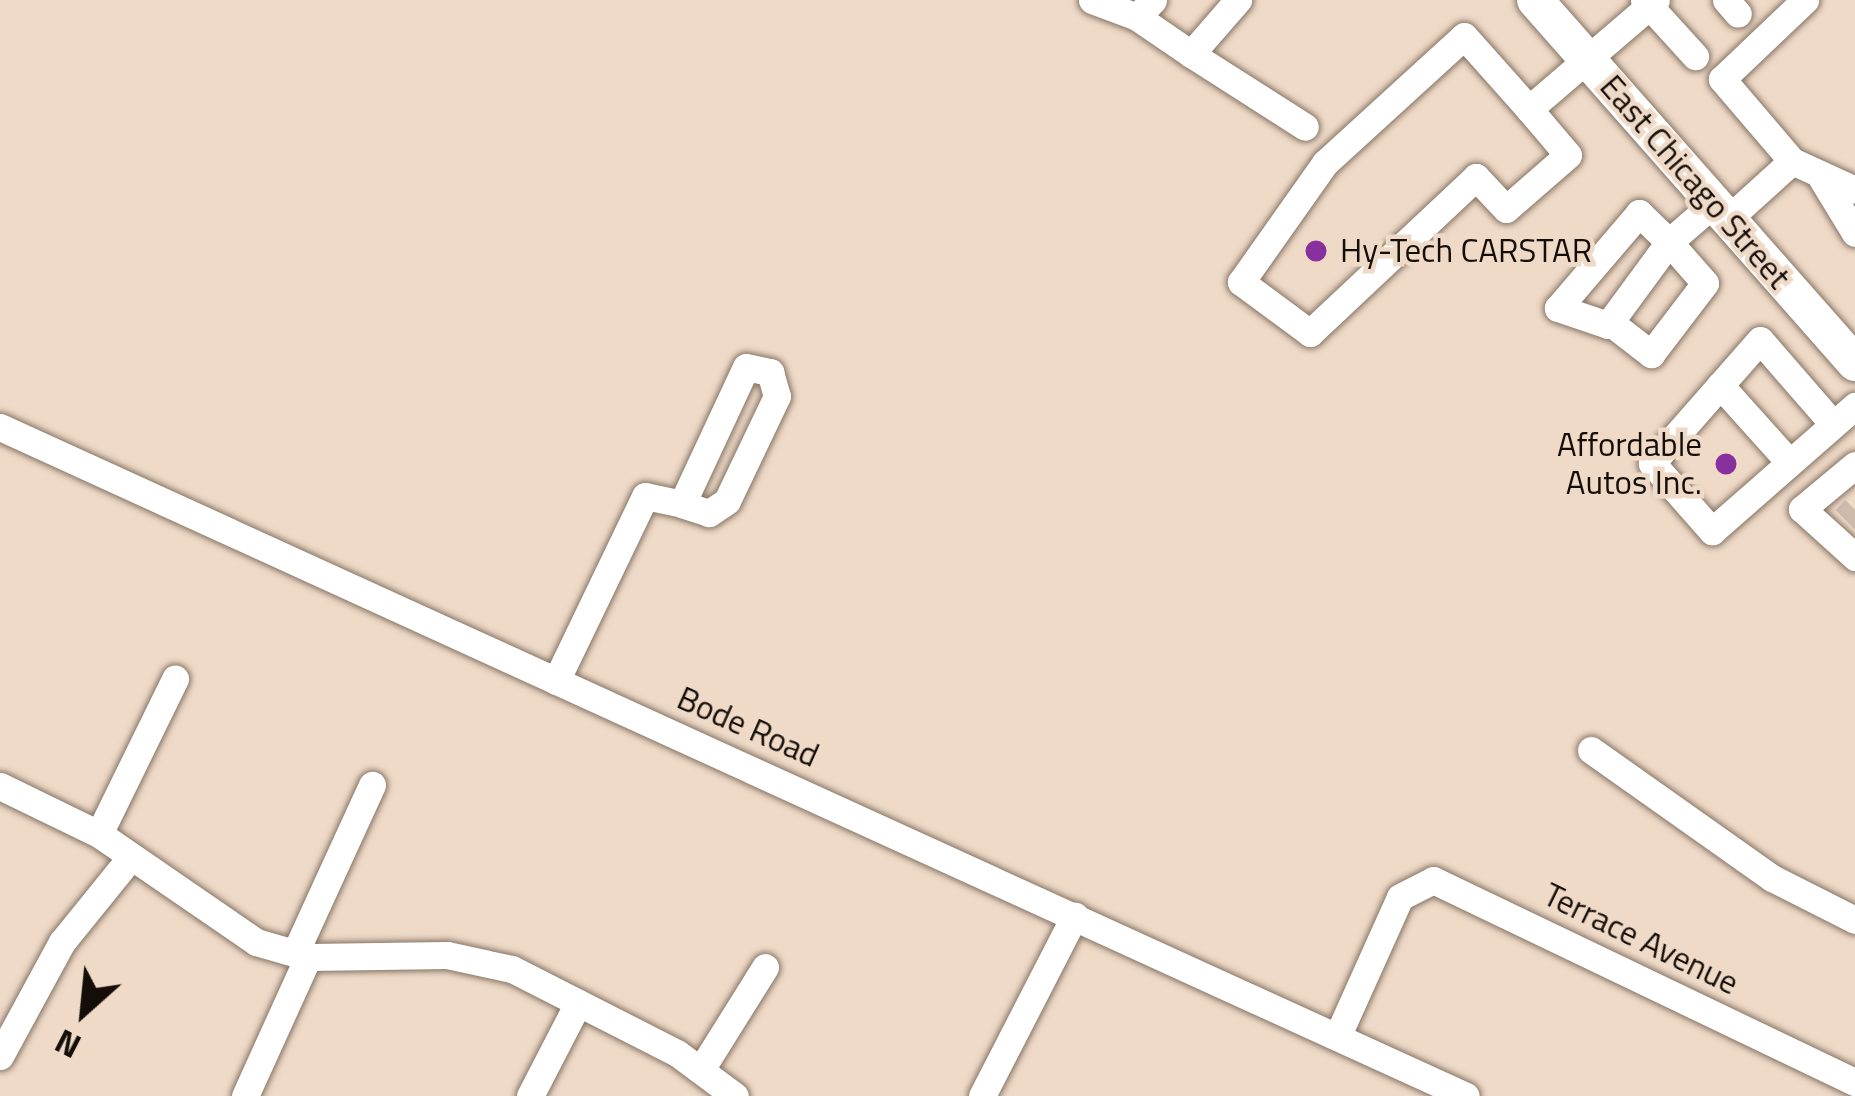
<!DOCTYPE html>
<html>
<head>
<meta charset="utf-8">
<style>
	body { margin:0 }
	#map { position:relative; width:1855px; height:1096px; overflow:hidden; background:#efdac8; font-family:"Titillium Web",sans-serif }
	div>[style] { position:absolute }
	.minor-tunnel>* { height:27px; margin-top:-13.5px; transform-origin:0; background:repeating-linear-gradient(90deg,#cebbab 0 27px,transparent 0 41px) }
	.roads { filter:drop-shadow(0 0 3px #877564) drop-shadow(0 0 3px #877564) }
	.minor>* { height:27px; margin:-13.5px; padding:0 13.5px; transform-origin:13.5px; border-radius:13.5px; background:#fff }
	.major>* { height:36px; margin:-18px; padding:0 18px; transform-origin:18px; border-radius:18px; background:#fff }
	.dots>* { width:33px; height:33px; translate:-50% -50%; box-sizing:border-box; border:6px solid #efdac8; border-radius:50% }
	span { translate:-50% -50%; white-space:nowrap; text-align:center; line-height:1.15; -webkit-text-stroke:9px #efdac8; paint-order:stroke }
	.street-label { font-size:33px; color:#150e08 }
	.poi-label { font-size:33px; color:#150e08 }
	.left { translate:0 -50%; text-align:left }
	.right { translate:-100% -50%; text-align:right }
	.north { position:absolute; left:24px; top:952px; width:120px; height:120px; -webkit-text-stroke:9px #efdac8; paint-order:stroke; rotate:207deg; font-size:33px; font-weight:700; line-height:48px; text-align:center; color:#150e08 }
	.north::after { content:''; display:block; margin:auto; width:42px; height:54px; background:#150e08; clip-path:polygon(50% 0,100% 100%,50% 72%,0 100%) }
</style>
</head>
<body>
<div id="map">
	<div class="minor-tunnel">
		<div style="left:1845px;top:519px;width:14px;rotate:-45deg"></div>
	</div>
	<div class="roads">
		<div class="minor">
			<div style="left:1092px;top:0;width:48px;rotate:20.7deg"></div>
			<div style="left:1153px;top:0;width:23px;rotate:133deg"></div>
			<div style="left:1137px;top:17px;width:65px;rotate:34.4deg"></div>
			<div style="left:1191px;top:54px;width:72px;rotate:-49deg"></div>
			<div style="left:1644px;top:0;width:76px;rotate:47.7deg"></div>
			<div style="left:1726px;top:0;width:18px;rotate:49deg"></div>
			<div style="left:1191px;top:54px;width:135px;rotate:32.6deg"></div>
			<div style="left:1529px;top:109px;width:60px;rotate:49.7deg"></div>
			<div style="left:1568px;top:155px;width:82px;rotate:138.9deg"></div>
			<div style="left:1506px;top:209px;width:44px;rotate:-133.2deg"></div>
			<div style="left:1476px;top:177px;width:228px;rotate:136.8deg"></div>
			<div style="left:1310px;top:333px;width:86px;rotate:-143.5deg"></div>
			<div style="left:1241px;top:282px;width:146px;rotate:-54.8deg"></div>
			<div style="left:1325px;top:163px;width:188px;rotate:-42.4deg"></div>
			<div style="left:1464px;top:36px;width:98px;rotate:48.3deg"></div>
			<div style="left:1529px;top:109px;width:167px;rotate:-40.6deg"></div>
			<div style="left:1792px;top:161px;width:108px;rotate:-130.5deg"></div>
			<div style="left:1722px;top:79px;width:115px;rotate:-43.6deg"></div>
			<div style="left:1822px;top:179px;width:63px;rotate:58.6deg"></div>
			<div style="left:1728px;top:219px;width:86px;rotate:-42.2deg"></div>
			<div style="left:1792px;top:161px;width:69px;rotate:24.7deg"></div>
			<div style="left:1611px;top:323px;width:51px;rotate:37.8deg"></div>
			<div style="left:1651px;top:354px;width:89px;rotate:-52.7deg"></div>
			<div style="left:1705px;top:283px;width:55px;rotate:-131.3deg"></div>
			<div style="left:1669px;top:242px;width:103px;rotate:126.3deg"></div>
			<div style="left:1608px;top:325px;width:53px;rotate:-161.2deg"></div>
			<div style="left:1558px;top:308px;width:125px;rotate:-49.5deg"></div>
			<div style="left:1639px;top:213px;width:42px;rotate:44deg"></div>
			<div style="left:1669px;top:242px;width:60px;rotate:-40.9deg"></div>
			<div style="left:1720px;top:385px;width:103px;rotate:48.1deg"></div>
			<div style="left:1833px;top:424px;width:111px;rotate:-131deg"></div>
			<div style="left:1760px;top:340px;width:164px;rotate:131.3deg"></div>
			<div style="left:1652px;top:463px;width:91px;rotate:48.6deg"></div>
			<div style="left:1712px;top:531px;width:190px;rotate:-41.2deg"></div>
			<div style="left:0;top:427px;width:1611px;rotate:24.53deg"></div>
			<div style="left:1855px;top:465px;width:69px;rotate:140.3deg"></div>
			<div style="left:1802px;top:509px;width:72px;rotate:42.2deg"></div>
			<div style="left:556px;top:681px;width:205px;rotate:-64.3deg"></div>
			<div style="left:645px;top:496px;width:38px;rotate:12deg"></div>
			<div style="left:682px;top:504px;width:151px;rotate:-65deg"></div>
			<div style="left:746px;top:367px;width:25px;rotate:12deg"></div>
			<div style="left:770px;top:372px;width:25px;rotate:74deg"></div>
			<div style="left:777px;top:396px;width:116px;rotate:115.5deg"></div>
			<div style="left:727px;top:501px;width:22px;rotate:146deg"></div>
			<div style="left:709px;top:513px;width:28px;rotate:-162deg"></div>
			<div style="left:1591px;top:750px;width:222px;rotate:35.3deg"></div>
			<div style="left:1772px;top:878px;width:93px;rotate:26.8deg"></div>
			<div style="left:0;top:786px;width:110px;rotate:25.9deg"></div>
			<div style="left:99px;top:834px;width:191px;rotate:34.5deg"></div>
			<div style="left:256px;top:942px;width:54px;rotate:16.1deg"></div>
			<div style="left:308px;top:957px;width:139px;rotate:-0.8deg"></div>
			<div style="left:447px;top:955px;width:66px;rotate:12.2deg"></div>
			<div style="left:512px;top:969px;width:185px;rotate:27deg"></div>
			<div style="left:677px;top:1053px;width:72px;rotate:36.6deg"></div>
			<div style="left:99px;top:834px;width:173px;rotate:-63.9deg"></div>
			<div style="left:295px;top:953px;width:185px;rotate:-65.4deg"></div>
			<div style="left:1338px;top:1035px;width:151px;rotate:-65.8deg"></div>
			<div style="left:1400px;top:897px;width:37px;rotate:-27deg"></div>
			<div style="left:1433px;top:880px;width:468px;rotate:25.6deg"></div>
			<div style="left:0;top:1056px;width:130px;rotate:-61.5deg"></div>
			<div style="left:62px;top:942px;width:108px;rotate:-51deg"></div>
			<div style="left:702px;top:1068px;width:119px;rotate:-58deg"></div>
			<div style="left:245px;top:1096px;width:153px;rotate:-65.6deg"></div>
			<div style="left:530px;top:1096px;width:105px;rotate:-62.7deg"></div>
			<div style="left:982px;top:1096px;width:203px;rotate:-62.8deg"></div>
		</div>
		<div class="major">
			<div style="left:1535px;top:0;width:484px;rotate:48.6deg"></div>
		</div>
	</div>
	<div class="dots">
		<div style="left:1316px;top:251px;background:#88309d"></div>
		<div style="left:1726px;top:464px;background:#88309d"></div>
	</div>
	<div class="street-label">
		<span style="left:1695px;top:182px;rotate:49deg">East Chicago Street</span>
		<span style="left:748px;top:727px;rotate:24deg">Bode Road</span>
		<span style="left:1641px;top:939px;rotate:26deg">Terrace Avenue</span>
	</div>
	<div class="poi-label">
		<span class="left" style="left:1340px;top:251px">Hy-Tech CARSTAR</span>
		<span class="right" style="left:1702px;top:464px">Affordable<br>Autos Inc.</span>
	</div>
	<div class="north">N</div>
</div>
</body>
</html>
